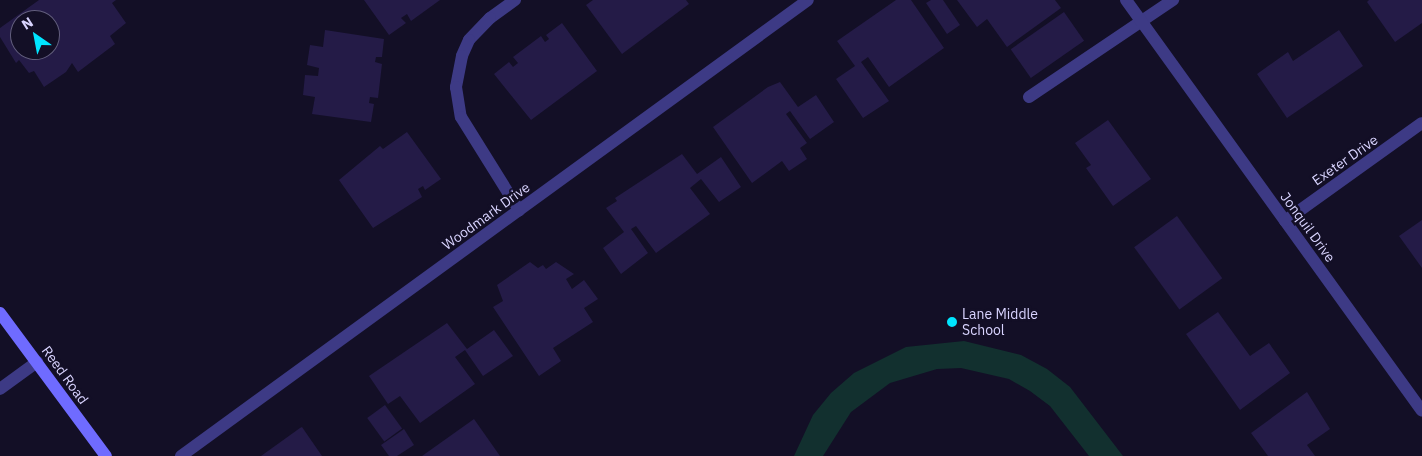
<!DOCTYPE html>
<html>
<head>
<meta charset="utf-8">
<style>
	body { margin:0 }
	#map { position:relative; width:1422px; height:456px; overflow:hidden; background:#130f26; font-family:"IBM Plex Sans",sans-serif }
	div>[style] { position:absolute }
	.green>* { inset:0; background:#12302f }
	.building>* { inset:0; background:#241b47; transform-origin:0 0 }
	.service>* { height:12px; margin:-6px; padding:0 6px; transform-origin:6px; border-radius:6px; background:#3d3a85 }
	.minor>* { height:12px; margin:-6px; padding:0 6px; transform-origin:6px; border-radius:6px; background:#3d3a85 }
	.secondary>* { height:12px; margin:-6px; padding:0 6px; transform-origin:6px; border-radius:6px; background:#6f6bff }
	.dots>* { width:14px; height:14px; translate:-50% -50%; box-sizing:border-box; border:2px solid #130f26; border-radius:50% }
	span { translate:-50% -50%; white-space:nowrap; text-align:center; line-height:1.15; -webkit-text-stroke:5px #130f26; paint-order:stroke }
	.street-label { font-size:14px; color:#d9d4ff }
	.poi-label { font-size:14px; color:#d9d4ff }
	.left { translate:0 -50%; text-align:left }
	.north { position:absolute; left:10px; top:10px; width:50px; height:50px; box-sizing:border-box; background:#130f26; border:1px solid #625e7d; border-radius:50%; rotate:327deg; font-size:14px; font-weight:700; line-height:20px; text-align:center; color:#d9d4ff }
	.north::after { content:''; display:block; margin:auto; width:18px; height:22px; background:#00e5ff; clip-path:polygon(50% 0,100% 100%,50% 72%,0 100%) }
</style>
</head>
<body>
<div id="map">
	<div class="green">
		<div style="clip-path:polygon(964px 341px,1021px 355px,1047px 369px,1070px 387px,1123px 456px,1089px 456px,1050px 406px,1030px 391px,1009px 379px,961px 368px,937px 369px,890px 383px,851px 412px,823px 456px,794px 456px,813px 415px,831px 393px,854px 373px,906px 347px)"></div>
	</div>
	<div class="building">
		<div style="clip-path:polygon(evenodd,39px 0,116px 0,112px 3px,126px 23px,110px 36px,115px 44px,78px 72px,72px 63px,66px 72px,44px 87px,34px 71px,29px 73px,19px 60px,16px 63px,0 37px,0 28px,39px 0,20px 20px,50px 20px,50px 50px,20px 50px,20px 20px)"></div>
		<div style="clip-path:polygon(364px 0,440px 0,411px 21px,407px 14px,401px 18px,406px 23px,389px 35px)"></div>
		<div style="clip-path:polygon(593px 0,686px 0,689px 4px,622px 54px,586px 5px)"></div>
		<div style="clip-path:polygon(896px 0,911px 0,944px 48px,889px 87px,868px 57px,861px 62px,889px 101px,863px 118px,836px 79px,855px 66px,837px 41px)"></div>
		<div style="clip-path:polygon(931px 0,943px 0,960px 25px,947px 34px,926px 3px)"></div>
		<div style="clip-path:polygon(957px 0,1055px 0,1061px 8px,1007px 47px,987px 19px,977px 27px)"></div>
		<div style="clip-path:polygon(1369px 0,1422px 0,1422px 23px,1395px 42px,1367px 2px)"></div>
		<div style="left:1064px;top:12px;width:35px;height:65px;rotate:55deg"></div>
		<div style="clip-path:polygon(562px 23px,597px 71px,531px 120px,494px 74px,509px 62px,513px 67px,518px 63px,513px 57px,541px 36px,545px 42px,549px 39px,546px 35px)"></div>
		<div style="clip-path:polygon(325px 30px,384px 39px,382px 57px,376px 57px,375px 62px,382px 64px,378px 98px,370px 97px,369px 103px,374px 104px,371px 122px,312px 114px,315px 97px,303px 95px,305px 75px,318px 76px,319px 68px,307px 65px,310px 45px,323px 47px)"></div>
		<div style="clip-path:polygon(1339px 30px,1363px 66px,1287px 118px,1257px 74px,1288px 52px,1293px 61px)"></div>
		<div style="clip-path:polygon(780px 82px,798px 107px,816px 95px,834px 122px,810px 139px,790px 111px,786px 114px,807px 143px,800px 148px,807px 159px,789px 171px,782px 161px,752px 183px,713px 127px,768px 87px)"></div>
		<div style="clip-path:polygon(1108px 120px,1151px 179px,1113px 206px,1086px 168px,1091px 165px,1075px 143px)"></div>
		<div style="clip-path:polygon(407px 132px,441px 179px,425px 190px,423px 186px,418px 189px,422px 197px,373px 228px,339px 180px,380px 146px,383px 149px)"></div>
		<div style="clip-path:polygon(682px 154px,697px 174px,721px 157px,741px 187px,719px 202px,701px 179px,690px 188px,710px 214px,656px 253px,636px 226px,631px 229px,648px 253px,621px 274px,603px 248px,624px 232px,606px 208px,617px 201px,615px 198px)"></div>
		<div style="left:1177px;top:216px;width:77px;height:53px;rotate:54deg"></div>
		<div style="clip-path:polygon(1422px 220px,1422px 268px,1399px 236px)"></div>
		<div style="clip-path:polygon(530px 262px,538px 268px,543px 265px,546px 269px,556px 262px,574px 274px,566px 279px,572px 289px,584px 280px,598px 299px,584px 308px,593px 322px,553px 348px,561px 361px,539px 376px,493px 307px,503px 301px,497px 285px)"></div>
		<div style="clip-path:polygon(1218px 312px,1250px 356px,1269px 343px,1290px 373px,1240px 410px,1186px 334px)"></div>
		<div style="clip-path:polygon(447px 323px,467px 349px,494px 330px,513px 356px,483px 376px,465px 350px,455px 357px,475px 384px,420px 423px,400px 396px,388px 404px,369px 376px)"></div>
		<div style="clip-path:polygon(1307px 392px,1330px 429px,1307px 445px,1315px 456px,1268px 456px,1251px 433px)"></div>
		<div style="left:385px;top:405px;width:29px;height:22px;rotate:54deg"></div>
		<div style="clip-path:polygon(474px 419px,500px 456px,422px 456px)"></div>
		<div style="clip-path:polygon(302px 427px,322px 456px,261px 456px,300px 428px)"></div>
		<div style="clip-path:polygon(404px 429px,414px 445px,397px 456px,389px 456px,381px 445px)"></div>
	</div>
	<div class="service">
		<div style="left:1029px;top:97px;width:174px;rotate:-34deg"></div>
	</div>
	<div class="minor">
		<div style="left:515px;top:0;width:31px;rotate:144deg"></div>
		<div style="left:490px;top:18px;width:30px;rotate:134deg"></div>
		<div style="left:469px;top:40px;width:17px;rotate:114deg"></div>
		<div style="left:462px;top:56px;width:32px;rotate:101deg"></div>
		<div style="left:456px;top:87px;width:30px;rotate:81deg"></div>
		<div style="left:461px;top:117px;width:110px;rotate:58.1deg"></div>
		<div style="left:1126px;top:0;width:506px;rotate:54.24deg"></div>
		<div style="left:1285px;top:221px;width:168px;rotate:-35.6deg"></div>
		<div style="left:0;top:389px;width:46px;rotate:-36.1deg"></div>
		<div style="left:181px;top:456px;width:775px;rotate:-36.03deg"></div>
	</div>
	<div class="secondary">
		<div style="left:0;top:313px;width:178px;rotate:53.5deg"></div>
	</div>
	<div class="dots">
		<div style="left:952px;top:322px;background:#00e5ff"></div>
	</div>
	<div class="street-label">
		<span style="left:1345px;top:160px;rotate:-35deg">Exeter Drive</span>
		<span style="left:486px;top:216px;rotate:-36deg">Woodmark Drive</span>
		<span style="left:1308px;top:227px;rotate:54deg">Jonquil Drive</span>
		<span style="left:65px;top:375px;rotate:54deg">Reed Road</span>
	</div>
	<div class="poi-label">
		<span class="left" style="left:962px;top:322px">Lane Middle<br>School</span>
	</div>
	<div class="north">N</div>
</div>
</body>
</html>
